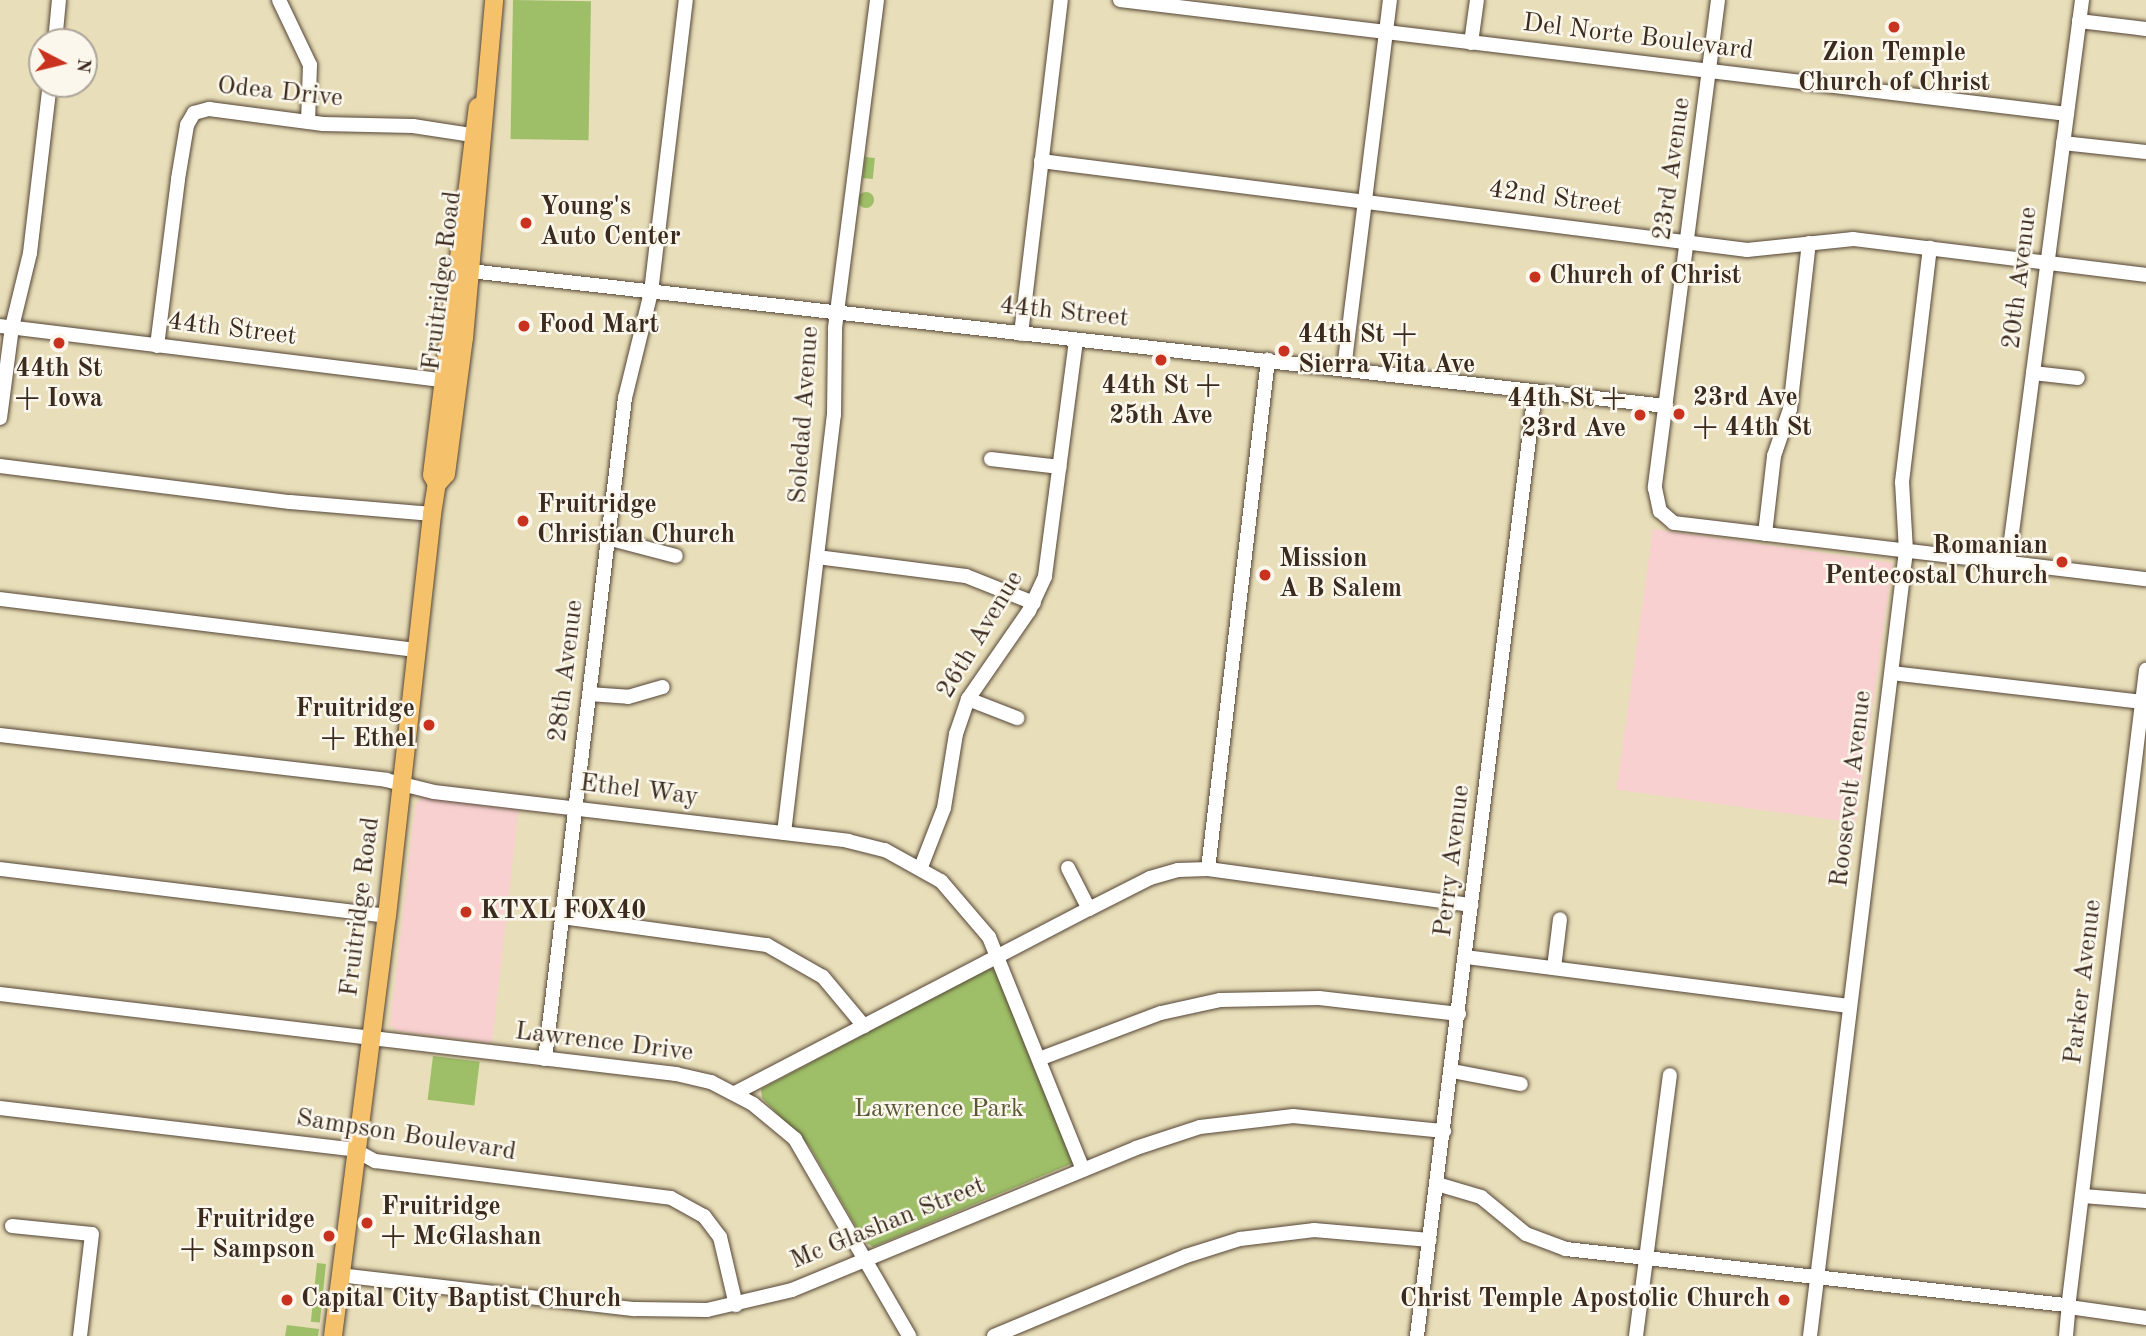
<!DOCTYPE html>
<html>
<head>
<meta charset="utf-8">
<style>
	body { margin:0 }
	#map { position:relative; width:2146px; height:1336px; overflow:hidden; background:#e8deb9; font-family:"Old Standard TT",serif }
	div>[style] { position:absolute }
	.built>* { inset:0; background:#f7d0cf; transform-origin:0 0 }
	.green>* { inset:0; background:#9ebf68; transform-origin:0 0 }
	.round { border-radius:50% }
	.roads { filter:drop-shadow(0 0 2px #554535) drop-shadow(0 0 2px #554535) }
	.minor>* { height:14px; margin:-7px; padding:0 7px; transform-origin:7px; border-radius:7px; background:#fff }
	.major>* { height:18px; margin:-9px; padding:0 9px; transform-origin:9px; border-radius:9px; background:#f5c16b }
	.dots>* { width:19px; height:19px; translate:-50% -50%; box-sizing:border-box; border:4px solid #fbf7ec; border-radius:50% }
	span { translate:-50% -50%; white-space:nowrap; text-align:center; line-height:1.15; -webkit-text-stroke:5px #fbf7ec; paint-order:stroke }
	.street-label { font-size:26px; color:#3b2a1e }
	.poi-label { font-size:26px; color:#3b2a1e; font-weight:700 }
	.left { translate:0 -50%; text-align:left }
	.right { translate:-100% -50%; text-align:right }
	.park-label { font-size:26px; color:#595734 }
	.north { position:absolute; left:28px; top:28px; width:70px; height:70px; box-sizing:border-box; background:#fbf7ec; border:2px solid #aea59a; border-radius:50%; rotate:97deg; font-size:19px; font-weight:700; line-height:28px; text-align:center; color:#3b2a1e }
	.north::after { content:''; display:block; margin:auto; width:24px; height:32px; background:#c8321e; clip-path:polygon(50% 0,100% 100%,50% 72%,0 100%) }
</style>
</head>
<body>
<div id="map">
	<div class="built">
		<div style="left:1653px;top:529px;width:242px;height:263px;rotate:8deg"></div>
		<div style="clip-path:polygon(422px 796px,519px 806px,492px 1043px,397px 1031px,390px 1025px,415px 807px)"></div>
	</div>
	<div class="green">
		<div style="left:513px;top:0;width:78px;height:139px;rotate:1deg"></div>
		<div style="left:865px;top:157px;width:10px;height:21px;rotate:6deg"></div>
		<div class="round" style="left:858px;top:192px;width:16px;height:16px"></div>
		<div style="clip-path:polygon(989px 968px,996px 971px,1073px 1163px,873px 1247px,865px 1242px,810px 1147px,762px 1098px,761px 1089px)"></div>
		<div style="left:433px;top:1056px;width:47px;height:44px;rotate:7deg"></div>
		<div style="left:317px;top:1263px;width:9px;height:59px;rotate:6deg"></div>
		<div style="clip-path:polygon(287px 1325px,319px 1329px,318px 1336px,285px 1336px)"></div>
	</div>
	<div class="roads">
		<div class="minor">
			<div style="left:279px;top:0;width:72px;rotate:64.5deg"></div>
			<div style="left:310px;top:65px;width:57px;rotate:92deg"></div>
			<div style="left:1120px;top:0;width:954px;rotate:6.86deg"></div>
			<div style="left:1718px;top:0;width:492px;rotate:97.4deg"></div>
			<div style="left:1655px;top:488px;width:24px;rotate:78deg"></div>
			<div style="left:1660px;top:511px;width:18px;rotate:41deg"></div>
			<div style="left:1674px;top:523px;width:475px;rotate:6.8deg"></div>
			<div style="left:2079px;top:21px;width:67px;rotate:6.8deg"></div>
			<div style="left:55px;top:42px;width:42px;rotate:-84.6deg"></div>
			<div style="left:1471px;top:43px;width:43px;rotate:-82.1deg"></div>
			<div style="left:2063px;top:143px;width:83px;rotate:6.2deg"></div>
			<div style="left:1041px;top:161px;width:712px;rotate:7.18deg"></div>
			<div style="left:1747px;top:250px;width:107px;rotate:-5.9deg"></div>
			<div style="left:1853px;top:239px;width:295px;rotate:7deg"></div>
			<div style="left:461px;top:270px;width:1213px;rotate:6.44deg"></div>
			<div style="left:0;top:326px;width:456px;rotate:7deg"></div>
			<div style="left:1021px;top:334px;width:336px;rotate:-83.2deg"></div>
			<div style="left:157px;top:346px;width:168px;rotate:-82.8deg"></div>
			<div style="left:178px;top:179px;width:55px;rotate:-80.5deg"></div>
			<div style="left:187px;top:125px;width:14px;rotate:-60deg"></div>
			<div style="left:194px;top:113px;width:16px;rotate:-15deg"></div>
			<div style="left:209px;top:109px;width:115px;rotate:7.5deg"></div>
			<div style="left:323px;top:124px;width:90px;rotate:1.3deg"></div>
			<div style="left:413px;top:126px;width:60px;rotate:8.7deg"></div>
			<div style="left:1344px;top:369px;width:372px;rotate:-82.9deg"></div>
			<div style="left:2033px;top:373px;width:45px;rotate:6.3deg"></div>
			<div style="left:0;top:418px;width:92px;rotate:-82.5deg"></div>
			<div style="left:12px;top:327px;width:76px;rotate:-76.3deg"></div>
			<div style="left:30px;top:253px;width:170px;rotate:-83.3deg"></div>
			<div style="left:991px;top:459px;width:69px;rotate:6.6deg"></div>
			<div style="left:0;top:466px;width:292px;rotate:7.1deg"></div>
			<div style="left:290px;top:502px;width:143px;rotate:4.8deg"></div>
			<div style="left:1765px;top:534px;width:79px;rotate:-83.4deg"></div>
			<div style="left:1774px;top:456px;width:50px;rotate:-71.2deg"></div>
			<div style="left:1790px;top:409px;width:167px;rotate:-83.5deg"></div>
			<div style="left:607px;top:538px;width:71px;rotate:14.6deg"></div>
			<div style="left:817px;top:557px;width:150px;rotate:7.3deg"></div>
			<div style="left:966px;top:576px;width:73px;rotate:21.7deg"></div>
			<div style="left:2008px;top:563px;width:568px;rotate:-82.51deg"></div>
			<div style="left:0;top:599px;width:418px;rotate:7deg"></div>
			<div style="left:1892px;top:673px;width:252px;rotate:6.6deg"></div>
			<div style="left:589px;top:694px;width:39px;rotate:4deg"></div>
			<div style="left:628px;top:697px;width:36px;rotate:-16deg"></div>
			<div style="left:968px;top:699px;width:53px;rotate:21.2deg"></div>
			<div style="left:0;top:735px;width:389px;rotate:6.6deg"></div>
			<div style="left:386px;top:780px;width:49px;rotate:14deg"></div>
			<div style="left:434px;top:792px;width:417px;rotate:6.7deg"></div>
			<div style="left:848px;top:841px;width:38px;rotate:14deg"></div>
			<div style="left:885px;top:850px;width:64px;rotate:29deg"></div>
			<div style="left:941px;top:881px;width:74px;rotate:49.4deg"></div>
			<div style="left:989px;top:937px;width:251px;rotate:68deg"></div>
			<div style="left:784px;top:833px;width:421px;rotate:-83.2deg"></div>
			<div style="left:834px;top:415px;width:87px;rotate:-89.3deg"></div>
			<div style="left:835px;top:328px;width:331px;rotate:-82.7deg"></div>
			<div style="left:921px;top:867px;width:63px;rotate:-68.7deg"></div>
			<div style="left:944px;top:808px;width:75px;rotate:-80.8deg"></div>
			<div style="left:956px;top:734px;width:37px;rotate:-71deg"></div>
			<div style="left:968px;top:699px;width:107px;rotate:-55.3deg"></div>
			<div style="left:1029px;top:611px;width:38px;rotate:-65deg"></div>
			<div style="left:1045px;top:576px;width:238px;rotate:-82.5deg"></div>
			<div style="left:1068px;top:868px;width:46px;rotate:62.9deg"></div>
			<div style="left:0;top:869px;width:390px;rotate:6.9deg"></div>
			<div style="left:1208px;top:869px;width:513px;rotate:-83.28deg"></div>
			<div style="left:562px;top:917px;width:207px;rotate:7.8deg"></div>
			<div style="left:767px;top:945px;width:64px;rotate:29.7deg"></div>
			<div style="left:823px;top:977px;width:64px;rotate:50.1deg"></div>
			<div style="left:1466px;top:957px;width:387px;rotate:7.3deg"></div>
			<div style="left:1554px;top:968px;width:49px;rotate:-83deg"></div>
			<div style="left:0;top:994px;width:681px;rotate:6.75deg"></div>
			<div style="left:676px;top:1074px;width:36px;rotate:13deg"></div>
			<div style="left:711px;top:1082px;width:47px;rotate:27.6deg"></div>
			<div style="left:753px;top:1104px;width:55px;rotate:39.8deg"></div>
			<div style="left:795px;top:1139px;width:228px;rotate:59.9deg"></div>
			<div style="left:545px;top:1059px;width:666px;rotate:-83.1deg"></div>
			<div style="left:625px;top:398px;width:109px;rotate:-76.2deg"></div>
			<div style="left:651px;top:292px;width:294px;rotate:-83.2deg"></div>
			<div style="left:1039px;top:1059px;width:130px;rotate:-20.7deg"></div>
			<div style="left:1161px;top:1013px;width:60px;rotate:-12.4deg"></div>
			<div style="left:1220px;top:1000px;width:99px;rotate:-1.2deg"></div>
			<div style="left:1319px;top:998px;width:141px;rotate:6.5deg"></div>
			<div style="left:1452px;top:1071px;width:70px;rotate:10.7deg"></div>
			<div style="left:735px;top:1093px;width:399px;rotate:-27.5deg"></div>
			<div style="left:1089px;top:909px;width:68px;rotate:-26.9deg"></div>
			<div style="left:1150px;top:878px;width:29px;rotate:-16deg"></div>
			<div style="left:1178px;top:870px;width:30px;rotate:-2deg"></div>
			<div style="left:1208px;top:869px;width:266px;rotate:7.8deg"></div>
			<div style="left:0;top:1108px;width:357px;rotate:6.7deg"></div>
			<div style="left:355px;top:1150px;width:23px;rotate:29deg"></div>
			<div style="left:375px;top:1161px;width:298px;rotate:7.1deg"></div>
			<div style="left:671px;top:1198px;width:38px;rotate:29deg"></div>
			<div style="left:704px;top:1216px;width:26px;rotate:53deg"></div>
			<div style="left:720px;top:1237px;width:70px;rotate:76.8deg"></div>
			<div style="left:1437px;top:1184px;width:46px;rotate:16.5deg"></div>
			<div style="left:1481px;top:1197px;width:58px;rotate:39.4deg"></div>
			<div style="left:1526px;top:1234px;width:43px;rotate:20.6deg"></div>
			<div style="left:1566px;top:1249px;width:499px;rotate:6.4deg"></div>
			<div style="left:2083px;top:1196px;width:63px;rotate:4.5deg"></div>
			<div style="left:12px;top:1226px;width:80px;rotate:5.7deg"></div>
			<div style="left:92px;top:1234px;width:103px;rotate:96.7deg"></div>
			<div style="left:339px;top:1275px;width:298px;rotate:6.6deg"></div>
			<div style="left:635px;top:1309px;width:72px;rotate:0.8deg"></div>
			<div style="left:707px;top:1310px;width:87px;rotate:-13.2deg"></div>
			<div style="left:792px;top:1290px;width:372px;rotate:-22.4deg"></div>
			<div style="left:1136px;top:1148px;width:67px;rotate:-18.2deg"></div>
			<div style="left:1200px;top:1127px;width:94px;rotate:-6.7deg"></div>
			<div style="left:1293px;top:1116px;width:152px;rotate:5.7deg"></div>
			<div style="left:2069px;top:1300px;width:635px;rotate:-83.03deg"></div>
			<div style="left:2076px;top:1308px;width:71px;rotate:8.1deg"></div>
			<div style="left:994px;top:1336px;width:208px;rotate:-22.6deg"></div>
			<div style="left:1186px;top:1256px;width:57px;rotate:-17.5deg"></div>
			<div style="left:1240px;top:1239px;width:75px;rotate:-6.9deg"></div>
			<div style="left:1314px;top:1230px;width:116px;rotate:4.9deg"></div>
			<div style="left:1417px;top:1336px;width:952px;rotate:-82.88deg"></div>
			<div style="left:1636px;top:1336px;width:263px;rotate:-82.6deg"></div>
			<div style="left:1810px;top:1336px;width:791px;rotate:-83.03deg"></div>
			<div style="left:1906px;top:551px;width:69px;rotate:-93.3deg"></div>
			<div style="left:1902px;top:482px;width:236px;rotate:-83.2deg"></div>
			<div style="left:2066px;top:1336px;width:22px;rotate:-85deg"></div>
		</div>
		<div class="major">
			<div style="left:437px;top:484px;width:10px;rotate:-119deg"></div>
			<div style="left:432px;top:475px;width:371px;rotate:-82.9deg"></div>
			<div style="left:333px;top:1336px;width:423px;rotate:-82.7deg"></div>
			<div style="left:387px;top:916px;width:405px;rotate:-83.6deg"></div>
			<div style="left:432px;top:514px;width:30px;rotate:-81deg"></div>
			<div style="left:437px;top:484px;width:13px;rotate:-48deg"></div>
			<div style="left:446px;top:474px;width:137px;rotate:-82.5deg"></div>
			<div style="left:464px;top:338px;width:339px;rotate:-84.9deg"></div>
		</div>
	</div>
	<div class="dots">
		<div style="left:1894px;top:27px;background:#c8321e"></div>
		<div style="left:526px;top:223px;background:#c8321e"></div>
		<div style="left:1535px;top:277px;background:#c8321e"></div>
		<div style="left:524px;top:326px;background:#c8321e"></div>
		<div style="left:59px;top:343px;background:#c8321e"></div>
		<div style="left:1284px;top:351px;background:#c8321e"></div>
		<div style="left:1161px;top:360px;background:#c8321e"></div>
		<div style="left:1679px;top:414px;background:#c8321e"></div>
		<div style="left:1640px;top:415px;background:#c8321e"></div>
		<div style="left:523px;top:521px;background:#c8321e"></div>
		<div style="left:2062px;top:562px;background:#c8321e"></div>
		<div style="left:1265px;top:575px;background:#c8321e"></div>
		<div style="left:429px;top:725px;background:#c8321e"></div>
		<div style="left:466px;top:912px;background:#c8321e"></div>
		<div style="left:367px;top:1223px;background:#c8321e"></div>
		<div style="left:329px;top:1236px;background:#c8321e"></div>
		<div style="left:287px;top:1300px;background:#c8321e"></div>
		<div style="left:1784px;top:1300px;background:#c8321e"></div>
	</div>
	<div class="street-label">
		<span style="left:1638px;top:38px;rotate:7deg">Del Norte Boulevard</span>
		<span style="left:280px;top:93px;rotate:6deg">Odea Drive</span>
		<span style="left:1673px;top:169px;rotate:-82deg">23rd Avenue</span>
		<span style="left:1555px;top:199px;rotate:8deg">42nd Street</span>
		<span style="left:2021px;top:278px;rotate:-83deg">20th Avenue</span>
		<span style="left:443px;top:281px;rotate:-83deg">Fruitridge Road</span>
		<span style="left:1064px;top:313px;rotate:6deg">44th Street</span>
		<span style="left:232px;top:330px;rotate:7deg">44th Street</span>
		<span style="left:805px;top:415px;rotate:-86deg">Soledad Avenue</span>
		<span style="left:981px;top:635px;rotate:-59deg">26th Avenue</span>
		<span style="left:567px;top:671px;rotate:-83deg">28th Avenue</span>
		<span style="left:1852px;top:789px;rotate:-83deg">Roosevelt Avenue</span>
		<span style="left:639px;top:791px;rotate:7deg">Ethel Way</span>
		<span style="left:1453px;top:861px;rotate:-83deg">Perry Avenue</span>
		<span style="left:361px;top:907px;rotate:-83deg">Fruitridge Road</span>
		<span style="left:2084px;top:982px;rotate:-83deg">Parker Avenue</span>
		<span style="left:604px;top:1043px;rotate:7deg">Lawrence Drive</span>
		<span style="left:406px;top:1136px;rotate:9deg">Sampson Boulevard</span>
		<span style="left:888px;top:1224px;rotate:-22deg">Mc Glashan Street</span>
	</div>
	<div class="poi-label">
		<span style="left:1894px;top:69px">Zion Temple<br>Church of Christ</span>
		<span class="left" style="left:540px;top:223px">Young's<br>Auto Center</span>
		<span class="left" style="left:1549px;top:277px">Church of Christ</span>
		<span class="left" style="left:538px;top:326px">Food Mart</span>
		<span class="left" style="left:1298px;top:351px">44th St +<br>Sierra Vita Ave</span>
		<span style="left:59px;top:385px">44th St<br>+ Iowa</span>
		<span style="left:1161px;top:402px">44th St +<br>25th Ave</span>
		<span class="left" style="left:1693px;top:414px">23rd Ave<br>+ 44th St</span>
		<span class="right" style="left:1626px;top:415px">44th St +<br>23rd Ave</span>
		<span class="left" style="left:537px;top:521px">Fruitridge<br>Christian Church</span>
		<span class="right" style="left:2048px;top:562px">Romanian<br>Pentecostal Church</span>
		<span class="left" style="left:1279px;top:575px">Mission<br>A B Salem</span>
		<span class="right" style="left:415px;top:725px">Fruitridge<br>+ Ethel</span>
		<span class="left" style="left:480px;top:912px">KTXL FOX40</span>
		<span class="left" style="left:381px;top:1223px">Fruitridge<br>+ McGlashan</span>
		<span class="right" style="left:315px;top:1236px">Fruitridge<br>+ Sampson</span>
		<span class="left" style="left:301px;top:1300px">Capital City Baptist Church</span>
		<span class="right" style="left:1770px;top:1300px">Christ Temple Apostolic Church</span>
	</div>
	<div class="park-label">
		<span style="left:939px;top:1110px">Lawrence Park</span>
	</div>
	<div class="north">N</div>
</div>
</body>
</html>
